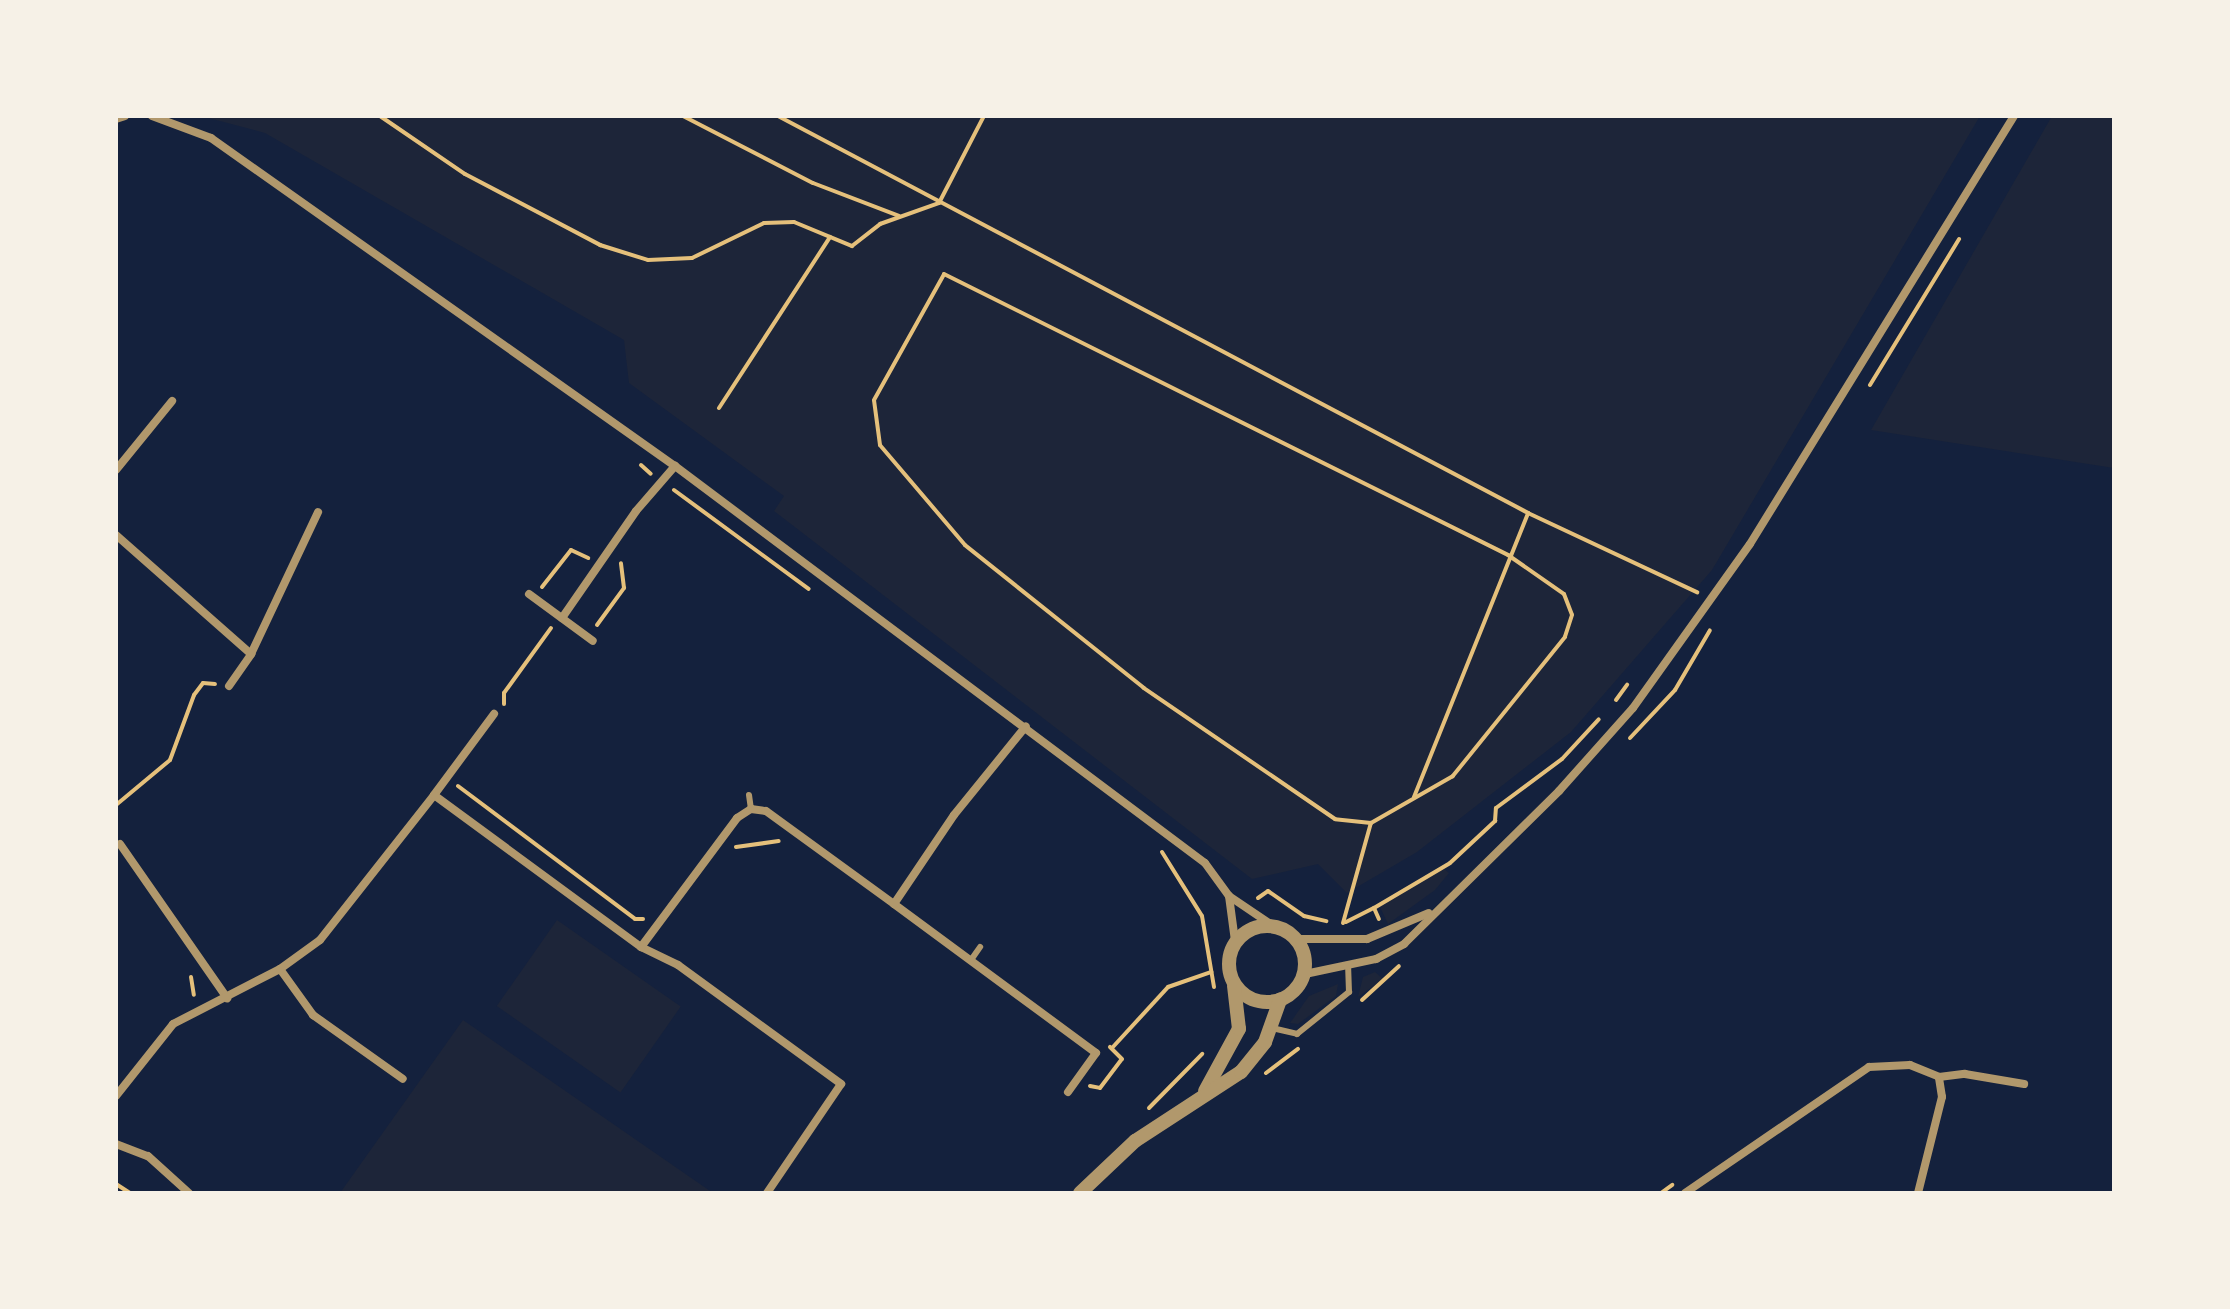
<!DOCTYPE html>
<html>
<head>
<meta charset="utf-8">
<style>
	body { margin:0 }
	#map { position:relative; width:2230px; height:1309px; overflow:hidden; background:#14213d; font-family:"Fira Sans Condensed",sans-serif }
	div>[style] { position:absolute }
	.green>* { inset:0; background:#1d2539; transform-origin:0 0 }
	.path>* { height:4px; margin:-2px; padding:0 2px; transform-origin:2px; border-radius:2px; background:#e5c07b }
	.service>* { height:6px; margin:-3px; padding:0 3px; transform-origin:3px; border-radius:3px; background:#b1986c }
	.minor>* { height:8px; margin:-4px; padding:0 4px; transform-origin:4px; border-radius:4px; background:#b1986c }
	.tertiary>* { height:14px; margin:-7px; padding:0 7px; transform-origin:7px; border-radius:7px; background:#b1986c }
	.tertiary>.ring { margin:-7px; padding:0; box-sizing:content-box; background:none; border:14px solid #b1986c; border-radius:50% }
	span { translate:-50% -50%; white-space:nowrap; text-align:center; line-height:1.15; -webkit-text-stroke:8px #f6f1e7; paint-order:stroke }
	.frame { position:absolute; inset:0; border:118px solid #f6f1e7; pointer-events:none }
</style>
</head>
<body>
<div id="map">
	<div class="green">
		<div style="clip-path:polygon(201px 116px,1980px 116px,1712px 570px,1571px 732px,1417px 852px,1347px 893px,1318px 864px,1252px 879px,774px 511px,784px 496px,629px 383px,624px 340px,265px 133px)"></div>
		<div style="clip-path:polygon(2052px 116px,2114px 116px,2114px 468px,1871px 430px)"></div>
		<div style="clip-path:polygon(1443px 868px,1449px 873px,1435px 890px,1388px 924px,1380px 907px)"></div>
		<div style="left:557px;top:920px;width:151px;height:105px;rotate:35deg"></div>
		<div style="clip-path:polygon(1375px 972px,1383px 979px,1358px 997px,1363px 977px)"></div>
		<div style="clip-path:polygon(1338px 984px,1336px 996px,1298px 1024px,1290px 1023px,1309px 996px)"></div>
		<div style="clip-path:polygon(463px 1020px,713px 1193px,340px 1193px)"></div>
	</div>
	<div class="path">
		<div style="left:380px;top:116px;width:103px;rotate:34.3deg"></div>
		<div style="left:465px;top:174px;width:153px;rotate:27.7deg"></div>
		<div style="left:600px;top:245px;width:50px;rotate:17.4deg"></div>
		<div style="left:648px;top:260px;width:44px;rotate:-2.6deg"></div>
		<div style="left:692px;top:258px;width:80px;rotate:-25.9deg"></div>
		<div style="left:764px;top:223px;width:30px;rotate:-2deg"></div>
		<div style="left:794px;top:222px;width:63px;rotate:22.5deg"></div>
		<div style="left:852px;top:246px;width:36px;rotate:-38deg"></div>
		<div style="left:880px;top:224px;width:63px;rotate:-19.6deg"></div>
		<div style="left:939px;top:203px;width:98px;rotate:-62.7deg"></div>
		<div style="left:683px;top:116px;width:146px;rotate:27.3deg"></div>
		<div style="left:813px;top:183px;width:92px;rotate:21deg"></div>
		<div style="left:778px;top:116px;width:849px;rotate:27.89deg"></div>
		<div style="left:1528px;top:513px;width:187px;rotate:25.1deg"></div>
		<div style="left:944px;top:274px;width:630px;rotate:26.48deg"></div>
		<div style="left:1508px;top:555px;width:68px;rotate:34.9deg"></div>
		<div style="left:1564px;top:594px;width:22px;rotate:69deg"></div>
		<div style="left:1572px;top:615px;width:23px;rotate:108deg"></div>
		<div style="left:1565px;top:637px;width:179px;rotate:128.9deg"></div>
		<div style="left:1453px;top:776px;width:95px;rotate:150.2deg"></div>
		<div style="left:1371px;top:823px;width:36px;rotate:-174deg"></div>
		<div style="left:1335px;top:819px;width:232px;rotate:-145.6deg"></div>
		<div style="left:1144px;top:688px;width:229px;rotate:-141.4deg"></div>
		<div style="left:965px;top:545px;width:131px;rotate:-130.4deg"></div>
		<div style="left:880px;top:445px;width:45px;rotate:-97.6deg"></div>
		<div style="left:874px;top:400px;width:144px;rotate:-60.9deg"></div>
		<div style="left:1870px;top:385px;width:171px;rotate:-58.6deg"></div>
		<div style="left:719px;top:408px;width:204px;rotate:-57deg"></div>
		<div style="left:641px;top:465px;width:13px;rotate:42deg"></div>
		<div style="left:674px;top:490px;width:167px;rotate:36.3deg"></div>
		<div style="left:542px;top:587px;width:47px;rotate:-51.9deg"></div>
		<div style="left:571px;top:550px;width:19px;rotate:25deg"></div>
		<div style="left:597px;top:625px;width:46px;rotate:-53.9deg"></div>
		<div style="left:624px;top:588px;width:25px;rotate:-97deg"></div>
		<div style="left:1616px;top:700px;width:19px;rotate:-54deg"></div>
		<div style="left:504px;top:704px;width:11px;rotate:-90deg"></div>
		<div style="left:504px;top:693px;width:80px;rotate:-54.1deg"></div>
		<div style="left:1630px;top:738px;width:66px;rotate:-46.8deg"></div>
		<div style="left:1675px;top:690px;width:69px;rotate:-59.7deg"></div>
		<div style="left:458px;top:786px;width:221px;rotate:36.9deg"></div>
		<div style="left:635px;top:919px;width:8px"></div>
		<div style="left:1414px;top:797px;width:306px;rotate:-68.1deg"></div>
		<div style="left:116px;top:805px;width:70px;rotate:-39.8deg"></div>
		<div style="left:170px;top:760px;width:69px;rotate:-69.7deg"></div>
		<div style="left:194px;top:695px;width:15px;rotate:-53deg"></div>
		<div style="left:203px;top:683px;width:12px;rotate:5deg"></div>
		<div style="left:736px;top:847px;width:43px;rotate:-7.9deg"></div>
		<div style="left:1162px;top:852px;width:75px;rotate:58deg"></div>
		<div style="left:1202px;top:916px;width:72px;rotate:80.4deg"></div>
		<div style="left:1258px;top:898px;width:12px;rotate:-35deg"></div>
		<div style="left:1268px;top:891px;width:44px;rotate:34.8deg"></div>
		<div style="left:1304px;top:916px;width:23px;rotate:13deg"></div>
		<div style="left:1374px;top:908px;width:88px;rotate:-30.6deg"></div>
		<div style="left:1450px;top:863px;width:62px;rotate:-43deg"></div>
		<div style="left:1495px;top:821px;width:13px;rotate:-86deg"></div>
		<div style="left:1496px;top:808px;width:82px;rotate:-36.6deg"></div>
		<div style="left:1562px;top:759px;width:54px;rotate:-47.2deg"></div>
		<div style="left:1346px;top:922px;width:31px;rotate:-27deg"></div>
		<div style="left:1374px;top:908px;width:12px;rotate:66deg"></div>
		<div style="left:1343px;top:923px;width:104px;rotate:-74.4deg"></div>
		<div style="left:191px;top:977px;width:18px;rotate:81deg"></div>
		<div style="left:1362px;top:1000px;width:50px;rotate:-42.6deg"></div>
		<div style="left:1112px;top:1048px;width:83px;rotate:-47.4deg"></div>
		<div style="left:1168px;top:987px;width:46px;rotate:-19.2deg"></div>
		<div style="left:1266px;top:1073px;width:40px;rotate:-37deg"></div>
		<div style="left:1090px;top:1086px;width:10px;rotate:11deg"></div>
		<div style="left:1100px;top:1088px;width:36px;rotate:-53deg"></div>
		<div style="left:1122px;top:1059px;width:17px;rotate:-135deg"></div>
		<div style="left:1149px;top:1108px;width:76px;rotate:-45.5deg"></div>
		<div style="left:116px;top:1184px;width:17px;rotate:33deg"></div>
		<div style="left:1661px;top:1193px;width:14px;rotate:-36deg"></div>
	</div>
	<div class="service">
		<div style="left:749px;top:795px;width:14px;rotate:82deg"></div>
		<div style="left:971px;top:960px;width:16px;rotate:-55deg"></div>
		<div style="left:1272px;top:1028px;width:26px;rotate:13deg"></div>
		<div style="left:1297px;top:1034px;width:67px;rotate:-38.9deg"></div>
		<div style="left:1349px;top:992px;width:25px;rotate:-92deg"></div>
	</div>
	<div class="minor">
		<div style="left:152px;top:116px;width:63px;rotate:20.4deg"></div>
		<div style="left:211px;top:138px;width:568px;rotate:35.26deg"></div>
		<div style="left:675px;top:466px;width:662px;rotate:36.84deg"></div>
		<div style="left:1205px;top:863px;width:41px;rotate:54deg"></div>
		<div style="left:1229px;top:896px;width:52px;rotate:34deg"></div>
		<div style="left:116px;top:119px;width:9px;rotate:-18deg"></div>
		<div style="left:116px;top:470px;width:89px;rotate:-50.9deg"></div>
		<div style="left:116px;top:535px;width:180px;rotate:41.4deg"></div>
		<div style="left:529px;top:594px;width:79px;rotate:36.3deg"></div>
		<div style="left:562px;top:618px;width:130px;rotate:-55.3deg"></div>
		<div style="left:636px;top:511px;width:60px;rotate:-49.1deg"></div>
		<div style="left:229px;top:686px;width:39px;rotate:-55deg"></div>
		<div style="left:251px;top:654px;width:157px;rotate:-64.7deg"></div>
		<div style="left:434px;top:795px;width:101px;rotate:-53.5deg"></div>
		<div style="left:120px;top:844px;width:188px;rotate:55.2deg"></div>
		<div style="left:1229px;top:896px;width:45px;rotate:82.4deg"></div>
		<div style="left:894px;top:904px;width:251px;rotate:36.4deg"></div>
		<div style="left:1096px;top:1053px;width:48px;rotate:125.7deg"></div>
		<div style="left:1296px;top:939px;width:71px"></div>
		<div style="left:1367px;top:939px;width:67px;rotate:-22.8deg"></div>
		<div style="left:641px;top:947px;width:41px;rotate:25.9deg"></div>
		<div style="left:678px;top:965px;width:202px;rotate:36.1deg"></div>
		<div style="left:841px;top:1084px;width:132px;rotate:124.2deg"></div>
		<div style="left:280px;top:969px;width:57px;rotate:54.3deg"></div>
		<div style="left:313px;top:1015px;width:110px;rotate:35.4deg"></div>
		<div style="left:1305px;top:974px;width:73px;rotate:-11.9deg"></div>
		<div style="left:1376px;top:959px;width:32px;rotate:-28deg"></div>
		<div style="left:1404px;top:944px;width:218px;rotate:-44.6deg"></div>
		<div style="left:1559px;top:791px;width:111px;rotate:-48.3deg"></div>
		<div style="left:1633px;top:708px;width:201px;rotate:-54.5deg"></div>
		<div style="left:1750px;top:544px;width:503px;rotate:-58.33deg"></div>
		<div style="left:116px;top:1096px;width:92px;rotate:-51.6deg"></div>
		<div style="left:173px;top:1024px;width:120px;rotate:-27.2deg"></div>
		<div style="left:280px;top:969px;width:49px;rotate:-35.9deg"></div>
		<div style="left:320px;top:940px;width:184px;rotate:-51.8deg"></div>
		<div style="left:434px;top:795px;width:257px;rotate:36.3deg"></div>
		<div style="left:641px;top:947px;width:161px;rotate:-53.3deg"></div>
		<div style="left:737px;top:818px;width:17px;rotate:-33deg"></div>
		<div style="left:751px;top:809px;width:15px;rotate:8deg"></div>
		<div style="left:766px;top:811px;width:158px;rotate:36deg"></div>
		<div style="left:894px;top:904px;width:107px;rotate:-56deg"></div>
		<div style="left:954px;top:815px;width:114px;rotate:-51deg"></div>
		<div style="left:116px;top:1144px;width:34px;rotate:21deg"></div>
		<div style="left:148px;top:1156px;width:55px;rotate:42.1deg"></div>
		<div style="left:1685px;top:1193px;width:223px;rotate:-34.4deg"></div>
		<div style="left:1869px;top:1067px;width:41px;rotate:-2.8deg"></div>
		<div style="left:1910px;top:1065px;width:31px;rotate:22deg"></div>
		<div style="left:1939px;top:1077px;width:26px;rotate:-7deg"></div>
		<div style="left:1965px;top:1074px;width:60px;rotate:9.6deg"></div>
		<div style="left:1918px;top:1193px;width:99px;rotate:-76deg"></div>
		<div style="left:1942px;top:1097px;width:20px;rotate:-99deg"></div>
	</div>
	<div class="tertiary">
		<div class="ring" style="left:1229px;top:926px;width:62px;height:62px"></div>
		<div style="left:1205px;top:1091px;width:71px;rotate:-61.3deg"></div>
		<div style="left:1239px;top:1029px;width:43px;rotate:-96.6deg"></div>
		<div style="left:1080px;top:1193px;width:76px;rotate:-43.4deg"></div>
		<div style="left:1135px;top:1141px;width:126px;rotate:-33.1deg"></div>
		<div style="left:1241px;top:1072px;width:38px;rotate:-51deg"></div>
		<div style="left:1265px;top:1042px;width:45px;rotate:-70.3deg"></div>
	</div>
	<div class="frame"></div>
</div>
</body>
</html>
